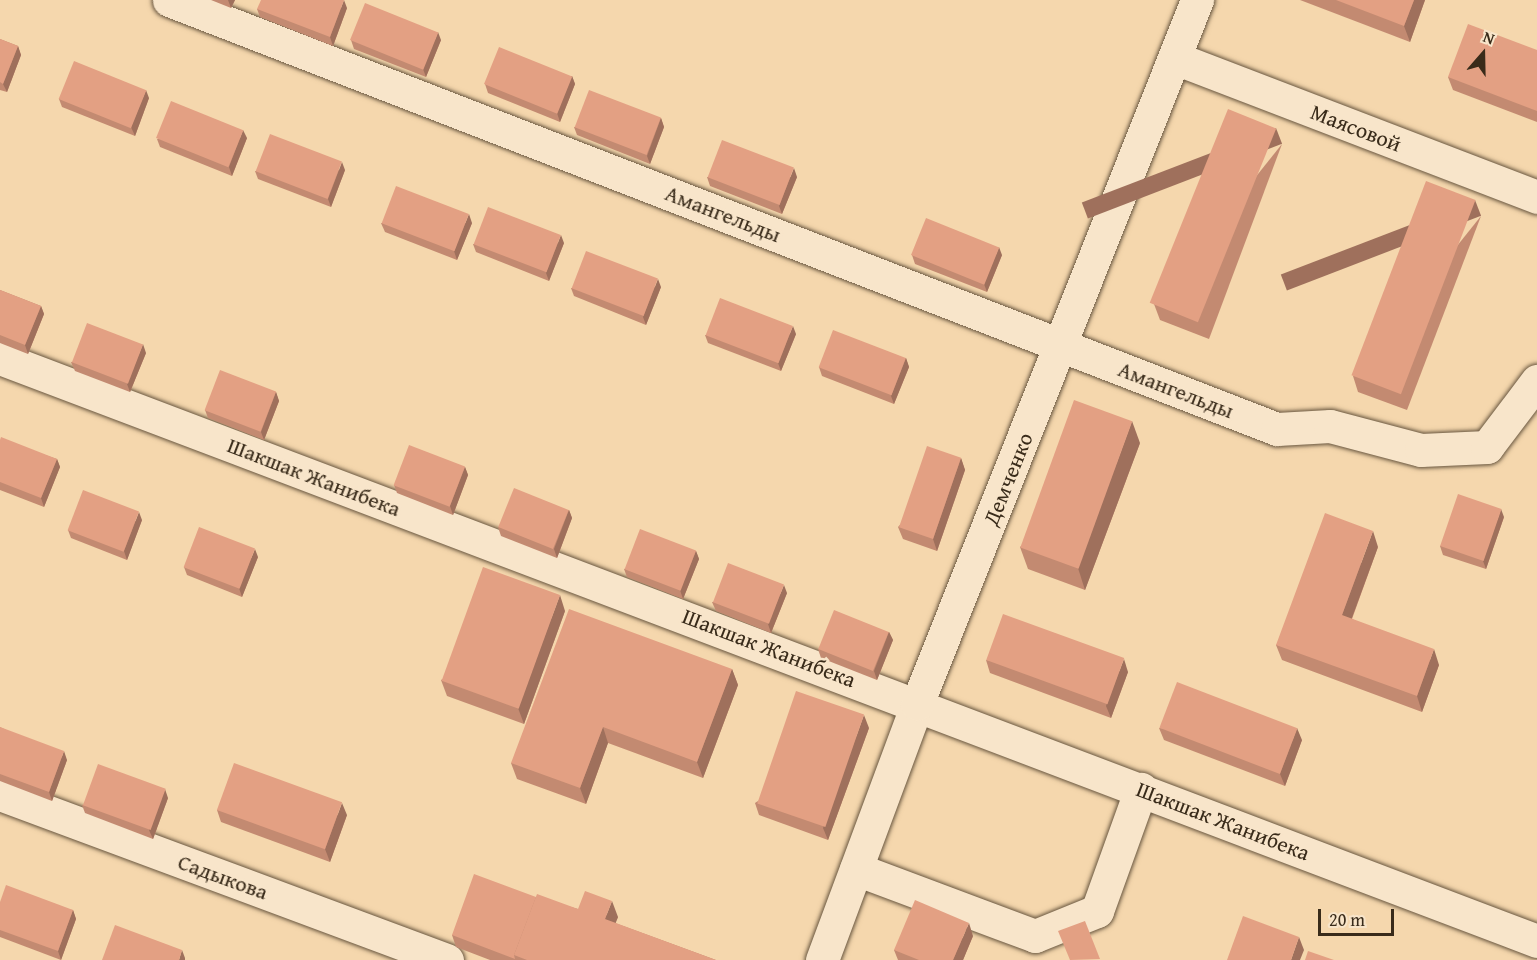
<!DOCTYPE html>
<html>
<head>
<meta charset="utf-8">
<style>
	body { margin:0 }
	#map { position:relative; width:1537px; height:960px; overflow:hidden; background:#f5d7ad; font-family:"Gentium Book Plus",serif }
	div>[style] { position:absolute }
	.roads { filter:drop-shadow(0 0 2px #68563f) drop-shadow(0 0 2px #68563f) }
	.minor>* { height:33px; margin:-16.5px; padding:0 16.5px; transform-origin:16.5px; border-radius:16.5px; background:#f8e5ca }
	.wall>* { inset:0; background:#c38a71 }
	.shaded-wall>* { inset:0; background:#9f705c; transform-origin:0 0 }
	.building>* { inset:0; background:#e3a083; transform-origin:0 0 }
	span { translate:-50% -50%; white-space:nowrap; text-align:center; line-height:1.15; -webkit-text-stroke:5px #f8e5ca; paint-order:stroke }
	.street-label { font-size:22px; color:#392b1a }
	.north { position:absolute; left:1453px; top:24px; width:60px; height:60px; -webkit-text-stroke:4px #f8e5ca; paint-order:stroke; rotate:20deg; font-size:16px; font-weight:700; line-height:24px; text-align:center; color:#392b1a }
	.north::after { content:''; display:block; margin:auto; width:21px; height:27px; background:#392b1a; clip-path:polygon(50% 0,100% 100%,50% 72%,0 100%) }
	.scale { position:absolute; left:1318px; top:909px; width:76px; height:27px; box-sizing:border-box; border:3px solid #392b1a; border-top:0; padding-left:8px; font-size:18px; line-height:21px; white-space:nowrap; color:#392b1a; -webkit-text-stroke:4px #f8e5ca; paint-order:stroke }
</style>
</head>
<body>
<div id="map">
	<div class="roads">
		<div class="minor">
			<div style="left:169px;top:0;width:1188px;rotate:21.17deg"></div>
			<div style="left:1277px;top:429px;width:53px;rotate:-3.2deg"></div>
			<div style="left:1330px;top:426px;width:94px;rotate:14.8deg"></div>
			<div style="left:1421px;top:450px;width:66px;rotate:-2.6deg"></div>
			<div style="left:1487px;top:447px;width:83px;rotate:-52.9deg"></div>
			<div style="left:1175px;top:58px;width:388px;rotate:21deg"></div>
			<div style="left:0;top:358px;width:1644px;rotate:20.77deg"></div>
			<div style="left:0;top:794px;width:477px;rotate:20.4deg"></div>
			<div style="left:856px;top:869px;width:191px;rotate:20.5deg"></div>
			<div style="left:1035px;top:936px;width:67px;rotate:-22deg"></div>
			<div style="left:1097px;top:911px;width:130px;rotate:-70.2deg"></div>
			<div style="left:822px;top:960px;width:273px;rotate:-69.6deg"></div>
			<div style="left:917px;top:704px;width:758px;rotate:-68.31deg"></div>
		</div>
	</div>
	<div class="wall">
		<div style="clip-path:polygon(211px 0,235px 0,231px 8px)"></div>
		<div style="clip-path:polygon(1300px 0,1425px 0,1410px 42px)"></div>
		<div style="clip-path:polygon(347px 8px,333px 46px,260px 17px,257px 9px)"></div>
		<div style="clip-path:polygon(0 39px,18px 46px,21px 55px,7px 92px,0 90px)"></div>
		<div style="clip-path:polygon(351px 40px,441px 40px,426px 77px,354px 49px)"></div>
		<div style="clip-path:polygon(1537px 50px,1537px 122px,1453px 90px,1448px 77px)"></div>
		<div style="clip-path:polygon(572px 76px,575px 84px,560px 122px,488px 93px,485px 84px)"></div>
		<div style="clip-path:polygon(149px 98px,135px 136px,62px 107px,59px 99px)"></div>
		<div style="clip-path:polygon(661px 118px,664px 127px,650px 164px,577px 135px,574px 127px)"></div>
		<div style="clip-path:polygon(247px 138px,232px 176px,160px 147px,157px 139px)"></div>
		<div style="clip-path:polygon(1282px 144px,1209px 339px,1160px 320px,1154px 304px)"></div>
		<div style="clip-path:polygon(345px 170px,331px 207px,258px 179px,255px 171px)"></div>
		<div style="clip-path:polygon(707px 177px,797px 177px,782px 214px,710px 186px)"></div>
		<div style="clip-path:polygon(1481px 216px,1407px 410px,1358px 392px,1353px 376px)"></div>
		<div style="clip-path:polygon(381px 223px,472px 223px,457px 260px,385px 232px)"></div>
		<div style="clip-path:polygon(564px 243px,549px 281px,476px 252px,473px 244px)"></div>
		<div style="clip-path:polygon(912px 255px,1002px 255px,987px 292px,915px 264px)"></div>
		<div style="clip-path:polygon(661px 287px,646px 325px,574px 296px,571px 288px)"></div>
		<div style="clip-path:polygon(0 290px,41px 306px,44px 314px,28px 354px,0 343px)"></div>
		<div style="clip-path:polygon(796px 334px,781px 371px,708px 343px,705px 335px)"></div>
		<div style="clip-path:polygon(146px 353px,130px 392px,75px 371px,71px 362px)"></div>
		<div style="clip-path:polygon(906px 358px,909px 367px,894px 404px,822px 376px,819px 367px)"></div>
		<div style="clip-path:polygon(276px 392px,279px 401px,264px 440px,208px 418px,205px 410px)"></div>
		<div style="clip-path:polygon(0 440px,57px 459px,60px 467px,44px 507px,0 490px)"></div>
		<div style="clip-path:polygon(1140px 443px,1085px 590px,1028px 569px,1020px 547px)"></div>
		<div style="clip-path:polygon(961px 458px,965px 470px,937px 551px,903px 539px,898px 527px)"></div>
		<div style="clip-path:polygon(465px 467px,468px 475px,453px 515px,397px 493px,394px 485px)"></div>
		<div style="clip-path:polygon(569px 510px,572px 518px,557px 558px,501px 536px,498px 527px)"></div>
		<div style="clip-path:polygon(1504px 517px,1486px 569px,1443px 555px,1440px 546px)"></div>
		<div style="clip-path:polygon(142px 520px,127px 560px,71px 538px,68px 530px)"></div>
		<div style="clip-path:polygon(1378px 547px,1352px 619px,1439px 665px,1422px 712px,1282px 660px,1276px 645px)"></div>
		<div style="clip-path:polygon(696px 551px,699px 559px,683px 599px,627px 577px,624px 569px)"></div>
		<div style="clip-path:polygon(258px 557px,242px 597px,187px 575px,184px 567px)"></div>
		<div style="clip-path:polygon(787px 593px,771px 633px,716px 611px,712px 602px)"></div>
		<div style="clip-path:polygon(565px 611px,524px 724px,447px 696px,441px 680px)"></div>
		<div style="clip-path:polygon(889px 632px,893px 640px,877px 680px,821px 658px,818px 649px)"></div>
		<div style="clip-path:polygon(986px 660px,1128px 672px,1111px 718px,990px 673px)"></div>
		<div style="clip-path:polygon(732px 669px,738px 685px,703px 778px,608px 743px,586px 804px,517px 779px,511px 763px)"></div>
		<div style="clip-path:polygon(0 727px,67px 760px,52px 801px,0 781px)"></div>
		<div style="clip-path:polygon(869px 728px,828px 840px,759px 815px,755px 803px)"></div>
		<div style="clip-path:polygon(1159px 728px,1302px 740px,1285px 786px,1164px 740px)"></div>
		<div style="clip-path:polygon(168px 798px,153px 839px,85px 813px,82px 805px)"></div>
		<div style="clip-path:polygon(217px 810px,347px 815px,330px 862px,221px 822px)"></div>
		<div style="clip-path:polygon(536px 897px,578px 909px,618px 917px,615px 923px,716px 960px,490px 960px,456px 947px,452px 935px)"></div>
		<div style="clip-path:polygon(0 902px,73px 910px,76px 919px,61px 960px,0 937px)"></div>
		<div style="clip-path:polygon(973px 936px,963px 960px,898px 960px,894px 950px)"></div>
	</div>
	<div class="shaded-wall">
		<div style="clip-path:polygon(228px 0,235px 0,231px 8px)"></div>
		<div style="clip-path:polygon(344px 0,347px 8px,333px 46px,330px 37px)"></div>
		<div style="clip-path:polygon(1414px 0,1425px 0,1410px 42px,1404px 26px)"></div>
		<div style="clip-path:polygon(438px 32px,441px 40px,426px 77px,423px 69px)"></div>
		<div style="clip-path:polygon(18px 46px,21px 55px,7px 92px,3px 84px)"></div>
		<div style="clip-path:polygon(572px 76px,575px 84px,560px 122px,557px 113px)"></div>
		<div style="clip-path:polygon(146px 90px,149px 98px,135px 136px,131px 127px)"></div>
		<div style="clip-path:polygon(661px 118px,664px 127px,650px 164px,647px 156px)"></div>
		<div style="left:1276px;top:128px;width:17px;height:208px;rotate:69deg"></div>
		<div style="clip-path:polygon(243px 130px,247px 138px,232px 176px,229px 167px)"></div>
		<div style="clip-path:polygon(342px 162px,345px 170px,331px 207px,328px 199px)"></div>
		<div style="clip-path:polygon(794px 168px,797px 177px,782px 214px,779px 206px)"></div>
		<div style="left:1475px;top:200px;width:17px;height:208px;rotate:69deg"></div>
		<div style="clip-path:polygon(469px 214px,472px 223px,457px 260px,454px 251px)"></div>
		<div style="clip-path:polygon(561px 235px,564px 243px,549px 281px,546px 273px)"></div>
		<div style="clip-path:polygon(999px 247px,1002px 255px,987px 292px,984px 284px)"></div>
		<div style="clip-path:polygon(658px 279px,661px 287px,646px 325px,643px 317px)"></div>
		<div style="clip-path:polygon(41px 306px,44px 314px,28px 354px,25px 345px)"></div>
		<div style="clip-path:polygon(793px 326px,796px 334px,781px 371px,778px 363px)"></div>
		<div style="clip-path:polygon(143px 344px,146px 353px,130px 392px,127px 384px)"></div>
		<div style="clip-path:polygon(906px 358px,909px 367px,894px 404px,891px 396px)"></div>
		<div style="clip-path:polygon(276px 392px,279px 401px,264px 440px,261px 432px)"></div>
		<div style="clip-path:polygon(1132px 421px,1140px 443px,1085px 590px,1078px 568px)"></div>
		<div style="clip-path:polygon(961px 458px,965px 470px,937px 551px,933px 539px)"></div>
		<div style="clip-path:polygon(57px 459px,60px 467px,44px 507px,41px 498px)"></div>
		<div style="clip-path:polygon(465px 467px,468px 475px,453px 515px,450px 506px)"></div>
		<div style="clip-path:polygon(1501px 509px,1504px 517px,1486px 569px,1483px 561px)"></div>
		<div style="clip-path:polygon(569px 510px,572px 518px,557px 558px,554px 549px)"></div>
		<div style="clip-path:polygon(139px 512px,142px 520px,127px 560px,124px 551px)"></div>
		<div style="clip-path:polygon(1373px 531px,1378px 547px,1347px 631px,1342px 615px)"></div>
		<div style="clip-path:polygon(255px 549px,258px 557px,242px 597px,239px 588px)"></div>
		<div style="clip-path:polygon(696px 551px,699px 559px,683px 599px,680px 590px)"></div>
		<div style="clip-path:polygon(784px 585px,787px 593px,771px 633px,768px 624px)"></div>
		<div style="clip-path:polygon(560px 595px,565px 611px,524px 724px,518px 708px)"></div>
		<div style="clip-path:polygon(889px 632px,893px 640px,877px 680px,874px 671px)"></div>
		<div style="clip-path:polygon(1434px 649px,1439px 665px,1422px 712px,1417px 696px)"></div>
		<div style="clip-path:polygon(1124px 659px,1128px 672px,1111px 718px,1106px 706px)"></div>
		<div style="clip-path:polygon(732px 669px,738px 685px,703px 778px,697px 762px)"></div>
		<div style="clip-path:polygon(864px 715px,869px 728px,828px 840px,823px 828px)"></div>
		<div style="clip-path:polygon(603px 727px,608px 743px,586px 804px,580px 788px)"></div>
		<div style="clip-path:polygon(1297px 728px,1302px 740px,1285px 786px,1280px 774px)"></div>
		<div style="clip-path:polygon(64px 751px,67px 760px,52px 801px,49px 792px)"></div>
		<div style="clip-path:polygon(165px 789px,168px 798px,153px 839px,149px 830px)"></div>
		<div style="clip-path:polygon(342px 803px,347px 815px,330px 862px,325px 849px)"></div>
		<div style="clip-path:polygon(612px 901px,618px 917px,611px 935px,605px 919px)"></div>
		<div style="clip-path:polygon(73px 910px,76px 919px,61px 960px,58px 951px)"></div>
		<div style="clip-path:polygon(969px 923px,973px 936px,963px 960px,953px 960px)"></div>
		<div style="clip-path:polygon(1299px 937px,1304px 950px,1300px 960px,1291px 960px)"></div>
		<div style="clip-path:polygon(182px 950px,185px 958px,185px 960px,179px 960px)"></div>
	</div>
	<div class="building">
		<div style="clip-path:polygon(261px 0,344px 0,330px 37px,257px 9px)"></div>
		<div style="clip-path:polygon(1336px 0,1414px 0,1404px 26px)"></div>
		<div style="left:365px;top:3px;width:79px;height:40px;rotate:22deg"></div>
		<div style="clip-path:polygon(1468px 24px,1537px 50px,1537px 111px,1448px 77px)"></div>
		<div style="clip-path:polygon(0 39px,18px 46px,3px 84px,0 82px)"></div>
		<div style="left:499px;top:47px;width:79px;height:40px;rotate:22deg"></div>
		<div style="left:74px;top:61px;width:78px;height:41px;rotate:22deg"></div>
		<div style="left:589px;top:90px;width:77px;height:40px;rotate:21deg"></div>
		<div style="left:171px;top:101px;width:78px;height:40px;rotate:22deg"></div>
		<div style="left:1228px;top:109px;width:52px;height:209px;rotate:22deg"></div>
		<div style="left:270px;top:134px;width:77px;height:40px;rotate:21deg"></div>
		<div style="left:722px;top:140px;width:77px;height:40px;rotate:21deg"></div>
		<div style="left:1426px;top:181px;width:53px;height:208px;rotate:21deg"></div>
		<div style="left:396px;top:186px;width:78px;height:40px;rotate:21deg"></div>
		<div style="left:488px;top:207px;width:78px;height:40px;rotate:21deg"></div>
		<div style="left:926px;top:218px;width:79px;height:40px;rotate:22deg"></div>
		<div style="left:586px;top:251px;width:77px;height:40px;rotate:21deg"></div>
		<div style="clip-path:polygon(0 290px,41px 306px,25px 345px,0 335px)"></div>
		<div style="left:720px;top:298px;width:78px;height:40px;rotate:21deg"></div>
		<div style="left:87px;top:323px;width:60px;height:42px;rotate:21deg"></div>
		<div style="left:833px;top:330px;width:78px;height:40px;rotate:21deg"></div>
		<div style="left:220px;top:370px;width:60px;height:43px;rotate:21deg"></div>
		<div style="left:1074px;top:400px;width:62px;height:157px;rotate:20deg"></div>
		<div style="clip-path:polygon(1px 437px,57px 459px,41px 498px,0 482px,0 440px)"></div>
		<div style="left:409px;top:445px;width:60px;height:43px;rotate:21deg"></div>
		<div style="left:927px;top:446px;width:36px;height:86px;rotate:19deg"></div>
		<div style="left:514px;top:488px;width:59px;height:42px;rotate:22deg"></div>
		<div style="left:83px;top:490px;width:60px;height:43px;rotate:21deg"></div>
		<div style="left:1458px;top:494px;width:46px;height:55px;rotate:19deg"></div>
		<div style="clip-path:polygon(1325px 513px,1373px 531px,1342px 615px,1434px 649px,1417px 696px,1276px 645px)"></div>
		<div style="left:199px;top:527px;width:60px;height:43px;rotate:21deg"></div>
		<div style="left:640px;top:529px;width:60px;height:43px;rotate:21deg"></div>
		<div style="left:728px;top:563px;width:60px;height:42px;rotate:21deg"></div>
		<div style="left:483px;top:567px;width:82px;height:121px;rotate:20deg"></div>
		<div style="clip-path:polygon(569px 609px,732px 669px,697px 762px,603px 727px,580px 788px,511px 763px)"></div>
		<div style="left:834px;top:610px;width:59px;height:42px;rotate:22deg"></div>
		<div style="left:1003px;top:614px;width:129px;height:49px;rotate:20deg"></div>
		<div style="left:1177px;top:682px;width:129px;height:49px;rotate:21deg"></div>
		<div style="left:796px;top:691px;width:72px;height:119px;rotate:19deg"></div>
		<div style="clip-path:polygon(0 727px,64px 751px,49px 792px,0 774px)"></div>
		<div style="left:234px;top:763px;width:115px;height:50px;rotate:20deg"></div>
		<div style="left:98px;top:764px;width:72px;height:44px;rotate:20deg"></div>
		<div style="clip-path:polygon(474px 874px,536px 897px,514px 955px,515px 959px,452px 935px)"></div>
		<div style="clip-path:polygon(6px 885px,73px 910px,58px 951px,0 930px,0 902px)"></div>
		<div style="clip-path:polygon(585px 891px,612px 901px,605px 919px,716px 960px,527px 960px,514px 955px,537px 894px,578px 909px)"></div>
		<div style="clip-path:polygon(915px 900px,969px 923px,953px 960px,919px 960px,894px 950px)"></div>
		<div style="clip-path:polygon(1243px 916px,1299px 937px,1291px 960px,1227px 960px)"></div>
		<div style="clip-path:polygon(1085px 921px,1100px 959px,1070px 960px,1058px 931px)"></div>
		<div style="clip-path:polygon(115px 925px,182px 950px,179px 960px,102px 960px)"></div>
		<div style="clip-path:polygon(1308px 951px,1334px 960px,1305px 960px)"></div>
	</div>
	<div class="street-label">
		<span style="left:1356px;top:128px;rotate:21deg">Маясовой</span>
		<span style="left:723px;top:214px;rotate:21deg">Амангельды</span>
		<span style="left:1176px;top:390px;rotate:21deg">Амангельды</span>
		<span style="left:314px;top:477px;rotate:21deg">Шакшак Жанибека</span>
		<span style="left:1008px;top:479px;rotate:-68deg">Демченко</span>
		<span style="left:769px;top:648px;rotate:21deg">Шакшак Жанибека</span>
		<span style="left:1223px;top:821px;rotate:21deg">Шакшак Жанибека</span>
		<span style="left:223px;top:877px;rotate:20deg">Садыкова</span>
	</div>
	<div class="north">N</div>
	<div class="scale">20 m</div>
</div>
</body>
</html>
